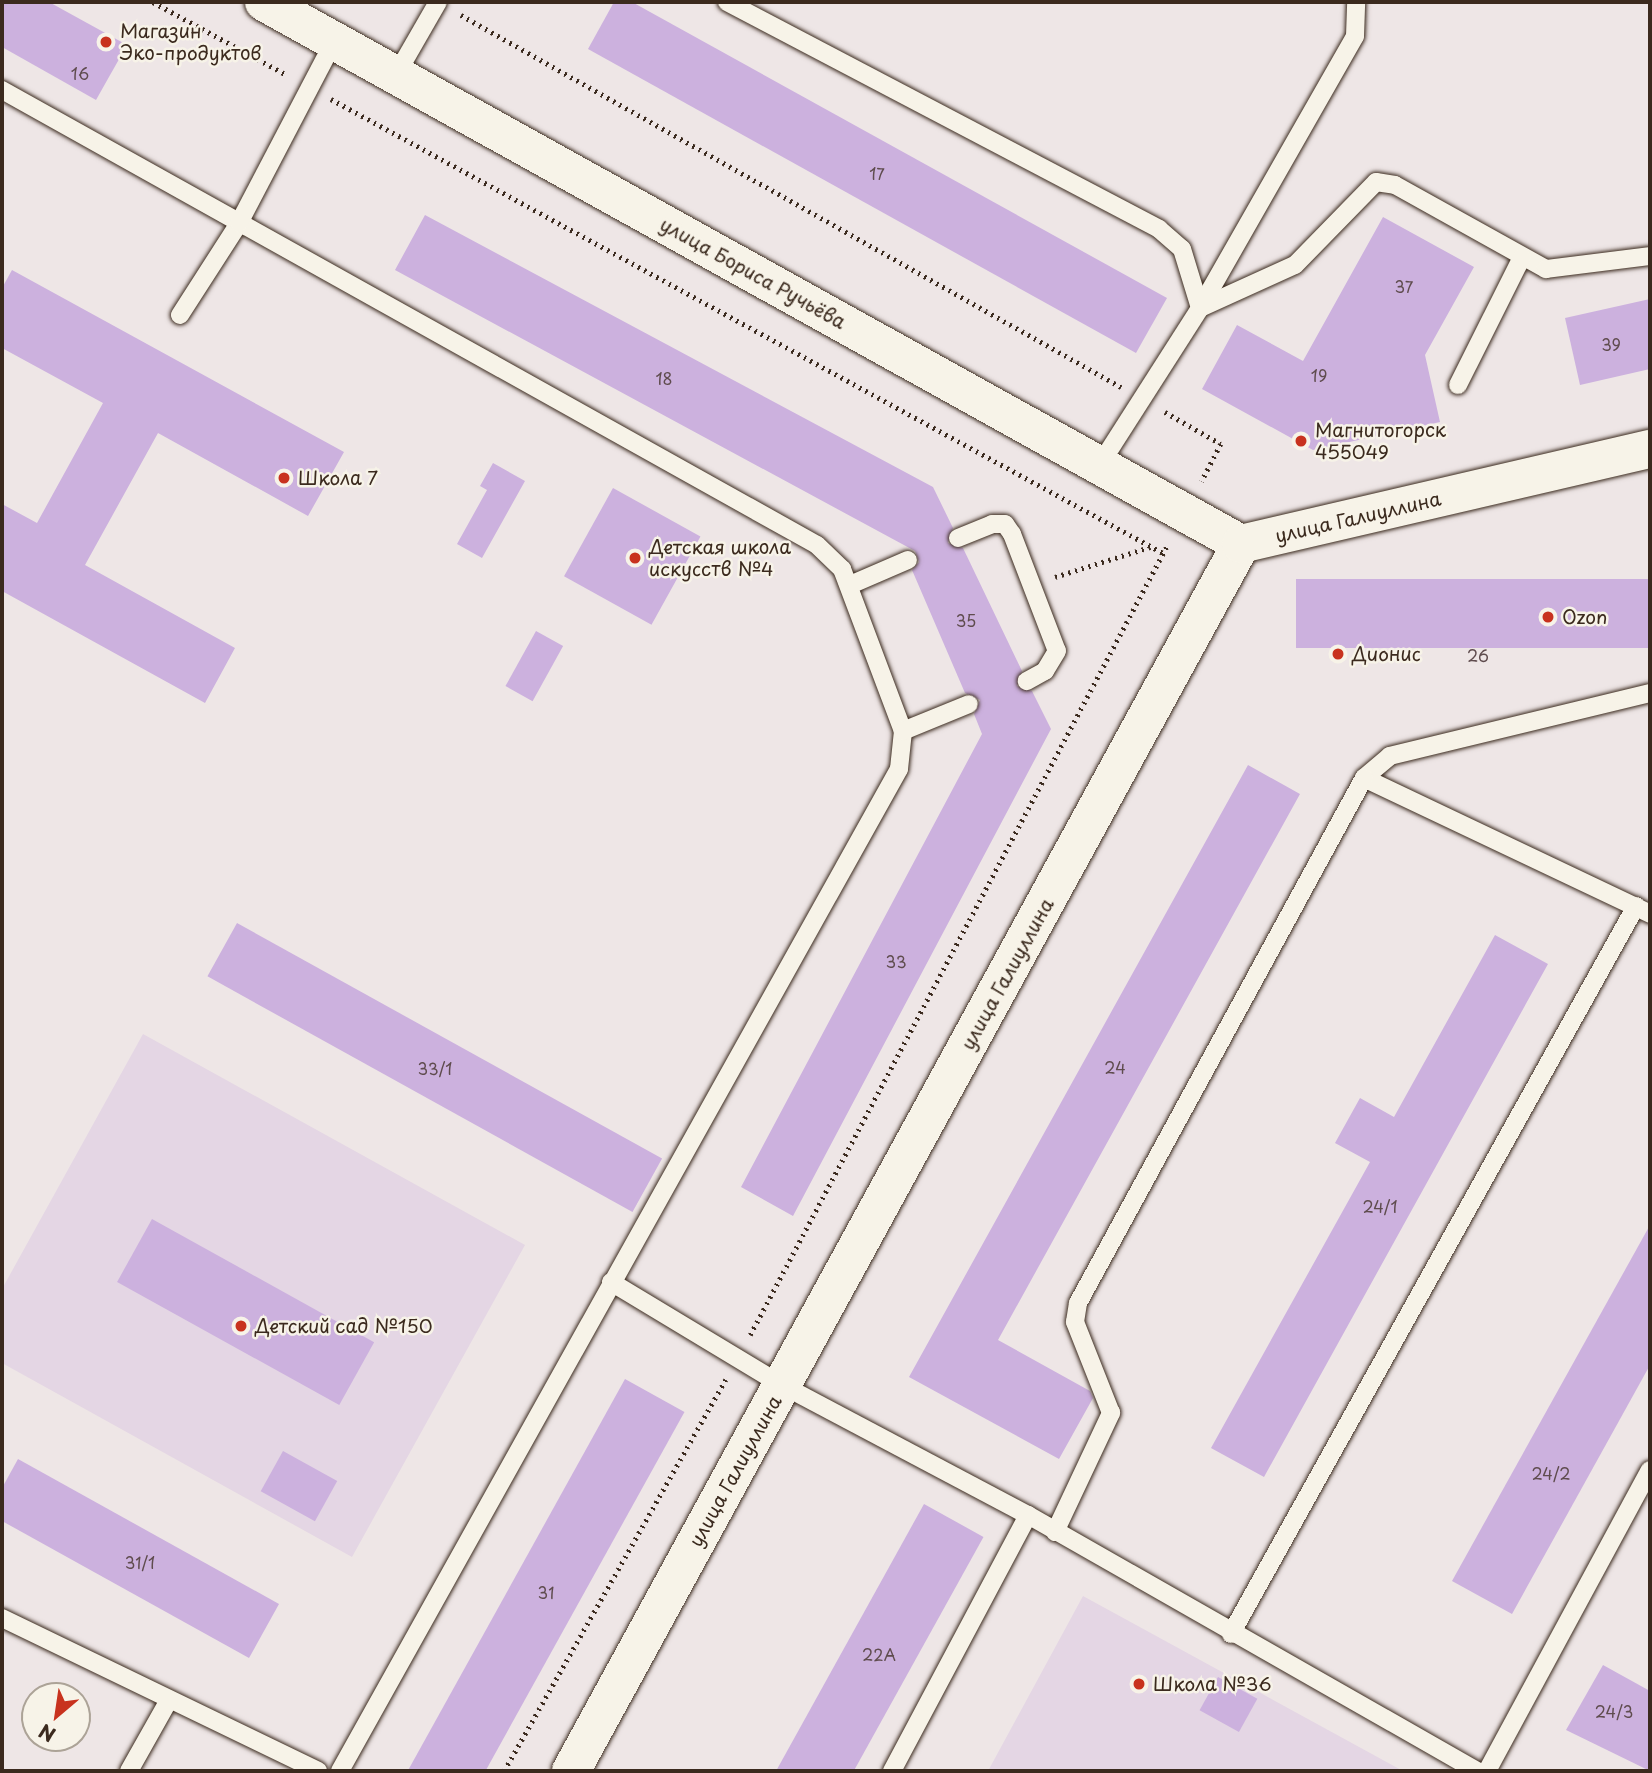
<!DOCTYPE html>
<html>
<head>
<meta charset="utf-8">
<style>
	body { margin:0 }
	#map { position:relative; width:1652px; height:1773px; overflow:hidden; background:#eee6e6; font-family:"Playpen Sans",sans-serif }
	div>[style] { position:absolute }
	.built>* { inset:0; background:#e4d6e4 }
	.building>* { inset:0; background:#ccb1de; transform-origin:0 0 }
	.path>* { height:4.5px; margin-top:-2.25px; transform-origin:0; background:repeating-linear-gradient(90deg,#3b2a1e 0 2px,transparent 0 7px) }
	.roads { filter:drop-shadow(0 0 2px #3b2a1e) drop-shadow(0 0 2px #3b2a1e) }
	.service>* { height:18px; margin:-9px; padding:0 9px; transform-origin:9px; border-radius:9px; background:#f7f3e8 }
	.tertiary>* { height:38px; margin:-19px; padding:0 19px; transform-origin:19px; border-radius:19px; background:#f7f3e8 }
	.dots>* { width:19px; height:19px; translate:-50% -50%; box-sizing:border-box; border:4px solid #f7f3e8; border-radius:50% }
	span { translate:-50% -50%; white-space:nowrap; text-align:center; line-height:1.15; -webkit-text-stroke:5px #f7f3e8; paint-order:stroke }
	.number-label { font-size:16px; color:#5f4c4e }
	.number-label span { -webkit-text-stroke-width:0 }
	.poi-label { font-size:19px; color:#3b2a1e }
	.left { translate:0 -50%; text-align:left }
	.street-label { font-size:19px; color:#3b2a1e }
	.frame { position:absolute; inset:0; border:4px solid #3b2a1e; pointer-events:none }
	.north { position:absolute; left:21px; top:1682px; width:70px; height:70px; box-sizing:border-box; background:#f7f3e8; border:2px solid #aca397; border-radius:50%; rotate:209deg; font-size:19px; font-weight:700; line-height:28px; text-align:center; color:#3b2a1e }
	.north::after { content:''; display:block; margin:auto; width:24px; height:32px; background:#c8321e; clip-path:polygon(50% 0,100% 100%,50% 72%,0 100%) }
</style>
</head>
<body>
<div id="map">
	<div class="built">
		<div style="clip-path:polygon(143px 1034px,525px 1245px,352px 1557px,2px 1363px,2px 1289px)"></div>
		<div style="clip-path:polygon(1083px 1596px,1403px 1771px,988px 1771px)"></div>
	</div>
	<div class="building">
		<div style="clip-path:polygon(2px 2px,49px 2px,127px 45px,96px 100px,2px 47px)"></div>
		<div style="clip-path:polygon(614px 2px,632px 2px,1167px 298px,1136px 353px,588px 49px)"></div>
		<div style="clip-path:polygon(425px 215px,933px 487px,953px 528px,948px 543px,963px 548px,1022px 671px,1017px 686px,1032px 691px,1051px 729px,793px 1216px,741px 1187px,982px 734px,974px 714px,980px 700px,965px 693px,912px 570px,919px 562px,915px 551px,395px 270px)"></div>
		<div style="clip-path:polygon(1383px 217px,1474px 267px,1425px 355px,1440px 422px,1313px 450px,1202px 389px,1237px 325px,1303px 361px)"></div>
		<div style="clip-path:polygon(12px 270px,344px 452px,308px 516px,158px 433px,85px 565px,235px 648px,205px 703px,2px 591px,2px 504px,37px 523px,103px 403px,2px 348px,2px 288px)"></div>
		<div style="clip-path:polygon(1650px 299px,1650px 369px,1580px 385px,1565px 318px)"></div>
		<div style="clip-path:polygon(493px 463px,525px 481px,482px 558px,457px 544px,487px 490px,480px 486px)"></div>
		<div style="left:613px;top:488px;width:100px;height:101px;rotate:29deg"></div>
		<div style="left:1650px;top:579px;width:69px;height:354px;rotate:90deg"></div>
		<div style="left:536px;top:631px;width:31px;height:63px;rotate:29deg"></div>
		<div style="clip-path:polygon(1248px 765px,1300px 794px,998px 1340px,1090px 1391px,1093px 1398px,1059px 1459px,909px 1377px)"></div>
		<div style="left:237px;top:923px;width:486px;height:61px;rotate:29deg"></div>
		<div style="clip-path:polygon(1495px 935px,1548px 964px,1264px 1477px,1211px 1448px,1370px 1162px,1335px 1143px,1360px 1098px,1394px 1117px)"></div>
		<div style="left:152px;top:1219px;width:254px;height:72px;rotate:29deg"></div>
		<div style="clip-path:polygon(1650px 1225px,1650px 1365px,1512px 1614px,1452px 1581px)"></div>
		<div style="left:625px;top:1379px;width:68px;height:448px;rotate:29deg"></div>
		<div style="left:283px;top:1451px;width:62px;height:46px;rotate:29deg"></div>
		<div style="clip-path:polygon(18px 1459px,279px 1604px,249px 1658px,2px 1521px,2px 1488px)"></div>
		<div style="left:924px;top:1504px;width:68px;height:306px;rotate:29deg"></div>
		<div style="clip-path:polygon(1603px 1665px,1650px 1691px,1650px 1771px,1566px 1730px)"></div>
		<div style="left:1218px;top:1677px;width:45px;height:38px;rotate:29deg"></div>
	</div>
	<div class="path">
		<div style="left:153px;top:2px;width:153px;rotate:28.6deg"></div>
		<div style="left:461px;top:15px;width:758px;rotate:29.41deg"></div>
		<div style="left:331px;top:99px;width:948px;rotate:28.62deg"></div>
		<div style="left:1165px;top:412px;width:64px;rotate:29.7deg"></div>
		<div style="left:1221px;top:444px;width:42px;rotate:117.2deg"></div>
		<div style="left:1055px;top:577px;width:100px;rotate:-17.5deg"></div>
		<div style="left:750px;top:1335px;width:895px;rotate:-62.15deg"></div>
		<div style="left:504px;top:1771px;width:450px;rotate:-60.5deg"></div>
	</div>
	<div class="roads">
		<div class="service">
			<div style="left:727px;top:2px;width:488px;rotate:27.7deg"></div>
			<div style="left:1159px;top:229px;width:30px;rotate:41deg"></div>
			<div style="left:1182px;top:249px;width:62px;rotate:73deg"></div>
			<div style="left:1200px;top:308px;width:104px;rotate:-24.4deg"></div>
			<div style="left:1295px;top:265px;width:116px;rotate:-45.7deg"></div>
			<div style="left:1376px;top:182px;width:19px;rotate:9deg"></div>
			<div style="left:1395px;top:185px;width:173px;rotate:29.1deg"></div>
			<div style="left:1546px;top:269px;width:105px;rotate:-7.1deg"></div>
			<div style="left:396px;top:75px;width:84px;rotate:-60.1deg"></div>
			<div style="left:2px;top:90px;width:933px;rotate:29.17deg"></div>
			<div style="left:817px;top:545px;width:35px;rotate:44deg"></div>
			<div style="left:842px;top:569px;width:173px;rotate:69.4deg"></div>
			<div style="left:903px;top:731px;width:38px;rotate:96deg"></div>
			<div style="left:899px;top:769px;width:1147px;rotate:119.16deg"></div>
			<div style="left:180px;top:315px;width:109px;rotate:-57.3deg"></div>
			<div style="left:239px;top:223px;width:205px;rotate:-62.4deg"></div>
			<div style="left:1458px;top:385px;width:143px;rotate:-63.4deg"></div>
			<div style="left:1099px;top:466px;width:188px;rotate:-57.4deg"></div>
			<div style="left:1200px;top:308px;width:313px;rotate:-60.3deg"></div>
			<div style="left:1355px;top:36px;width:34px;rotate:-88deg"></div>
			<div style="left:958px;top:538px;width:37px;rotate:-22deg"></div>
			<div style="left:992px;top:524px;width:13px"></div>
			<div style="left:1005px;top:524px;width:12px;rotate:55deg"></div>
			<div style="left:1012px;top:534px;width:125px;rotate:69deg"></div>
			<div style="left:1057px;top:651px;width:23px;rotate:121deg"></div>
			<div style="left:1045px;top:671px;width:21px;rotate:151deg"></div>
			<div style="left:850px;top:585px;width:63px;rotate:-23.3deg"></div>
			<div style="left:1650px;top:693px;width:268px;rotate:166.4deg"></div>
			<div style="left:1390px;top:756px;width:34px;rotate:140deg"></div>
			<div style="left:1364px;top:778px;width:317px;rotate:25.4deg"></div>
			<div style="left:903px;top:731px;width:71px;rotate:-22.2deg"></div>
			<div style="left:611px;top:1282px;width:200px;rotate:31.1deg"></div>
			<div style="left:782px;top:1385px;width:278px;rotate:27.9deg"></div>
			<div style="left:1028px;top:1515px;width:517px;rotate:29.69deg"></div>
			<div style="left:1055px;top:1532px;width:132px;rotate:-64.8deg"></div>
			<div style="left:1111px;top:1413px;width:98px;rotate:-111.6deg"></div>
			<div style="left:1075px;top:1322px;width:19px;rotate:-81deg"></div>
			<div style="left:1078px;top:1303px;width:598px;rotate:-61.42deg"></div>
			<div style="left:2px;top:1618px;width:351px;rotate:25.8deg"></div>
			<div style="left:1231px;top:1634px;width:833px;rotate:-60.91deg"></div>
			<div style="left:129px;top:1771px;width:81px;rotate:-60.6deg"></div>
			<div style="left:892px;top:1771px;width:290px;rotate:-62deg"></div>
			<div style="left:1487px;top:1771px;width:342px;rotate:-61.6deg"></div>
		</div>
		<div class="tertiary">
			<div style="left:264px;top:2px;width:1117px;rotate:29.02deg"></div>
			<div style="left:571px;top:1771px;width:1398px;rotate:-61.36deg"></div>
			<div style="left:1241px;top:544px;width:420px;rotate:-13.1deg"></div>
		</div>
	</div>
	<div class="dots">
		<div style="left:106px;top:42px;background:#c8321e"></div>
		<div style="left:1301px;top:441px;background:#c8321e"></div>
		<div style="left:284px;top:478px;background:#c8321e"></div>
		<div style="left:635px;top:558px;background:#c8321e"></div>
		<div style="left:1548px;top:617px;background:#c8321e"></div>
		<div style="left:1338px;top:654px;background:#c8321e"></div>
		<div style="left:241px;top:1326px;background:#c8321e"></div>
		<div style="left:1139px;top:1684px;background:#c8321e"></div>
	</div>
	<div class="number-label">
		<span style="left:80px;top:73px">16</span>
		<span style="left:877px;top:173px">17</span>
		<span style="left:1404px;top:286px">37</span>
		<span style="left:1611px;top:344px">39</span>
		<span style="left:1319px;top:375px">19</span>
		<span style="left:664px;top:378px">18</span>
		<span style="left:966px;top:620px">35</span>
		<span style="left:1478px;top:655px">26</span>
		<span style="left:896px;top:961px">33</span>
		<span style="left:1115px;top:1067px">24</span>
		<span style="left:435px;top:1068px">33/1</span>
		<span style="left:1380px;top:1206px">24/1</span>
		<span style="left:1551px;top:1473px">24/2</span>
		<span style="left:140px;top:1562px">31/1</span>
		<span style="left:546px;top:1592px">31</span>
		<span style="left:879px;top:1654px">22А</span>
		<span style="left:1614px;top:1711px">24/3</span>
	</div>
	<div class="poi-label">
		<span class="left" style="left:120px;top:42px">Магазин<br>Эко-продуктов</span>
		<span class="left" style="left:1315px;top:441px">Магнитогорск<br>455049</span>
		<span class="left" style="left:298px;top:478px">Школа 7</span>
		<span class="left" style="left:649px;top:558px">Детская школа<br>искусств №4</span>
		<span class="left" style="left:1562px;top:617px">Ozon</span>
		<span class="left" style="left:1352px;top:654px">Дионис</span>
		<span class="left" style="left:255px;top:1326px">Детский сад №150</span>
		<span class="left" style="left:1153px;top:1684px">Школа №36</span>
	</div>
	<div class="street-label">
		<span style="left:753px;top:273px;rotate:29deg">улица Бориса Ручьёва</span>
		<span style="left:1358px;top:517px;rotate:-13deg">улица Галиуллина</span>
		<span style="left:1007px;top:974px;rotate:-61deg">улица Галиуллина</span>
		<span style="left:735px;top:1471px;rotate:-61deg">улица Галиуллина</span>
	</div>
	<div class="frame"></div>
	<div class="north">N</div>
</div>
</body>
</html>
